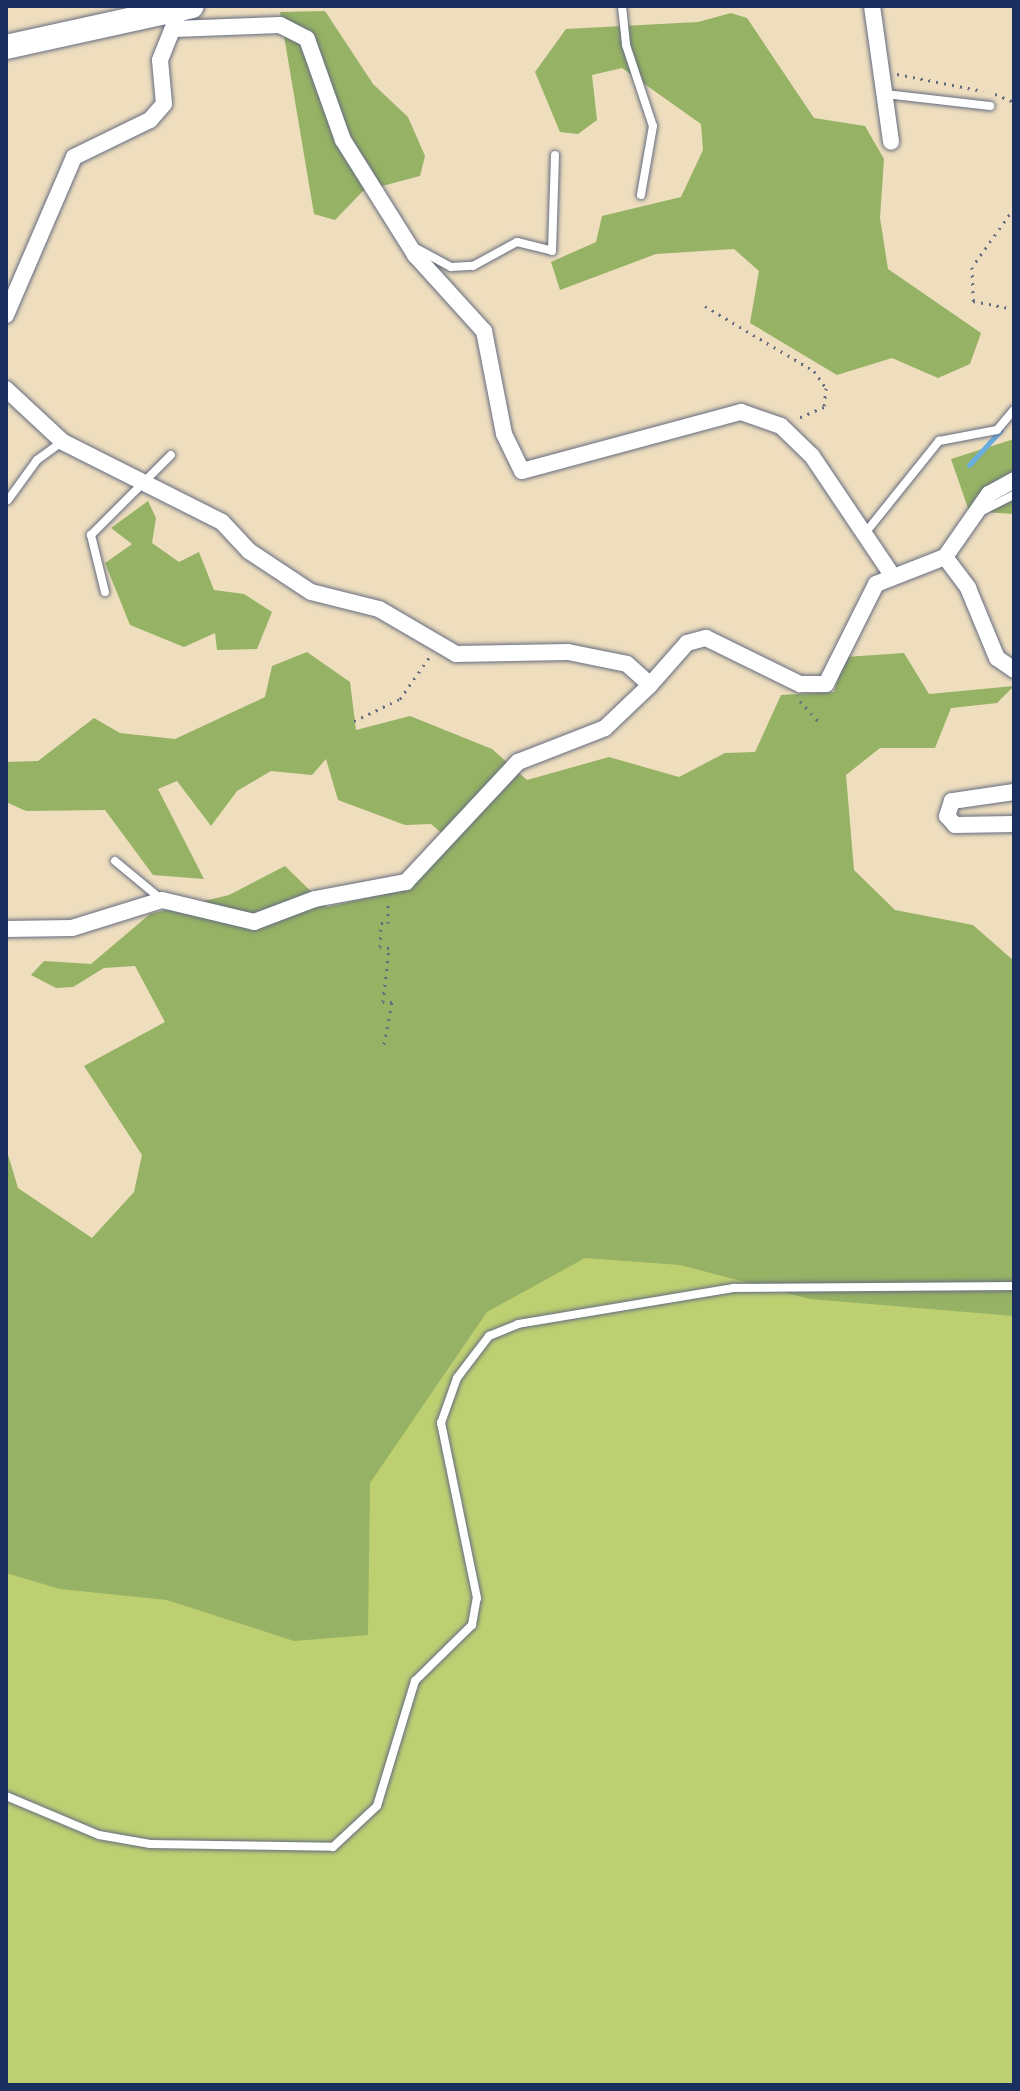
<!DOCTYPE html>
<html>
<head>
<meta charset="utf-8">
<style>
	body { margin:0 }
	#map { position:relative; width:1020px; height:2091px; overflow:hidden; background:#eedebe; font-family:Mali,sans-serif }
	div>[style] { position:absolute }
	.green>* { inset:0; background:#becf72 }
	.forest>* { inset:0; background:#96b264 }
	.stream>* { height:5px; margin:-2.5px; padding:0 2.5px; transform-origin:2.5px; border-radius:2.5px; background:#69adde }
	.path>* { height:3px; margin-top:-1.5px; transform-origin:0; background:repeating-linear-gradient(90deg,#656c80 0 2px,transparent 0 8px) }
	.roads { filter:drop-shadow(0 0 2px #656c80) drop-shadow(0 0 2px #656c80) }
	.lane>* { height:8px; margin:-4px; padding:0 4px; transform-origin:4px; border-radius:4px; background:#fff }
	.street>* { height:16px; margin:-8px; padding:0 8px; transform-origin:8px; border-radius:8px; background:#fff }
	.primary>* { height:24px; margin:-12px; padding:0 12px; transform-origin:12px; border-radius:12px; background:#fff }
	span { translate:-50% -50%; white-space:nowrap; text-align:center; line-height:1.15; -webkit-text-stroke:8px #f7f3e8; paint-order:stroke }
	.frame { position:absolute; inset:0; border:8px solid #1b2f5e; pointer-events:none }
</style>
</head>
<body>
<div id="map">
	<div class="green">
		<div style="clip-path:polygon(522px 1230px,1014px 1233px,1014px 2085px,6px 2085px,6px 1529px)"></div>
	</div>
	<div class="forest">
		<div style="clip-path:polygon(325px 11px,373px 84px,408px 117px,425px 156px,420px 176px,363px 191px,335px 220px,314px 214px,280px 12px)"></div>
		<div style="clip-path:polygon(731px 13px,747px 18px,814px 118px,865px 126px,884px 159px,880px 218px,888px 269px,981px 333px,970px 364px,938px 378px,892px 358px,837px 375px,750px 323px,759px 271px,734px 249px,656px 254px,560px 290px,551px 262px,596px 242px,602px 216px,681px 197px,703px 150px,701px 124px,622px 68px,592px 75px,597px 120px,578px 134px,560px 132px,535px 72px,566px 29px,698px 22px)"></div>
		<div style="clip-path:polygon(1014px 439px,1014px 514px,969px 511px,951px 459px)"></div>
		<div style="clip-path:polygon(148px 501px,156px 518px,152px 543px,179px 562px,199px 552px,214px 590px,244px 594px,272px 612px,257px 649px,217px 650px,215px 633px,184px 647px,130px 625px,105px 563px,132px 544px,111px 528px)"></div>
		<div style="clip-path:polygon(307px 652px,350px 682px,356px 730px,410px 716px,492px 749px,527px 780px,609px 757px,679px 777px,725px 753px,755px 752px,781px 695px,834px 692px,845px 657px,904px 653px,929px 694px,1014px 686px,997px 703px,951px 708px,935px 748px,880px 748px,846px 775px,854px 870px,895px 910px,973px 925px,1014px 961px,1014px 1316px,810px 1299px,680px 1265px,585px 1258px,487px 1312px,370px 1483px,368px 1635px,294px 1641px,167px 1600px,60px 1589px,6px 1573px,6px 1148px,18px 1188px,92px 1238px,134px 1192px,142px 1155px,84px 1066px,165px 1022px,135px 966px,104px 968px,73px 987px,56px 988px,31px 975px,44px 961px,91px 964px,150px 914px,229px 895px,285px 866px,327px 907px,407px 889px,451px 841px,431px 824px,405px 825px,338px 800px,326px 759px,312px 775px,271px 771px,237px 791px,211px 826px,177px 781px,158px 789px,204px 879px,153px 875px,105px 810px,26px 811px,6px 802px,6px 762px,38px 761px,94px 718px,120px 733px,175px 739px,265px 697px,272px 666px)"></div>
	</div>
	<div class="stream">
		<div style="left:969px;top:465px;width:47px;rotate:-47.6deg"></div>
	</div>
	<div class="path">
		<div style="left:897px;top:74px;width:88px;rotate:11.2deg"></div>
		<div style="left:995px;top:94px;width:21px;rotate:23deg"></div>
		<div style="left:1014px;top:208px;width:72px;rotate:125.4deg"></div>
		<div style="left:972px;top:267px;width:34px;rotate:88deg"></div>
		<div style="left:973px;top:301px;width:42px;rotate:11deg"></div>
		<div style="left:705px;top:306px;width:127px;rotate:30.8deg"></div>
		<div style="left:814px;top:371px;width:21px;rotate:55deg"></div>
		<div style="left:826px;top:388px;width:19px;rotate:96deg"></div>
		<div style="left:824px;top:407px;width:30px;rotate:157deg"></div>
		<div style="left:800px;top:701px;width:31px;rotate:48deg"></div>
		<div style="left:354px;top:721px;width:51px;rotate:-25.6deg"></div>
		<div style="left:400px;top:699px;width:52px;rotate:-55.1deg"></div>
		<div style="left:384px;top:1044px;width:43px;rotate:-79.2deg"></div>
		<div style="left:392px;top:1002px;width:9px;rotate:180deg"></div>
		<div style="left:383px;top:1002px;width:54px;rotate:-83.7deg"></div>
		<div style="left:389px;top:948px;width:9px;rotate:-174deg"></div>
		<div style="left:380px;top:947px;width:24px;rotate:-88deg"></div>
		<div style="left:381px;top:923px;width:7px"></div>
		<div style="left:388px;top:923px;width:22px;rotate:-90deg"></div>
	</div>
	<div class="roads">
		<div class="lane">
			<div style="left:622px;top:6px;width:39px;rotate:84deg"></div>
			<div style="left:626px;top:45px;width:85px;rotate:71.6deg"></div>
			<div style="left:653px;top:126px;width:70px;rotate:99.9deg"></div>
			<div style="left:885px;top:94px;width:106px;rotate:6.5deg"></div>
			<div style="left:414px;top:247px;width:42px;rotate:28.4deg"></div>
			<div style="left:451px;top:267px;width:22px;rotate:-3deg"></div>
			<div style="left:473px;top:266px;width:50px;rotate:-28.6deg"></div>
			<div style="left:517px;top:242px;width:36px;rotate:14deg"></div>
			<div style="left:552px;top:251px;width:96px;rotate:-88.2deg"></div>
			<div style="left:8px;top:500px;width:49px;rotate:-54.1deg"></div>
			<div style="left:37px;top:460px;width:31px;rotate:-36deg"></div>
			<div style="left:984px;top:510px;width:34px;rotate:-27deg"></div>
			<div style="left:866px;top:532px;width:117px;rotate:-51.3deg"></div>
			<div style="left:939px;top:441px;width:59px;rotate:-10.7deg"></div>
			<div style="left:997px;top:430px;width:26px;rotate:-50deg"></div>
			<div style="left:105px;top:592px;width:59px;rotate:-103.8deg"></div>
			<div style="left:91px;top:535px;width:113px;rotate:-45deg"></div>
			<div style="left:115px;top:861px;width:60px;rotate:39.6deg"></div>
			<div style="left:6px;top:1796px;width:101px;rotate:22.8deg"></div>
			<div style="left:99px;top:1835px;width:52px;rotate:10deg"></div>
			<div style="left:150px;top:1844px;width:183px;rotate:0.9deg"></div>
			<div style="left:333px;top:1847px;width:60px;rotate:-43deg"></div>
			<div style="left:377px;top:1806px;width:131px;rotate:-73.1deg"></div>
			<div style="left:415px;top:1681px;width:80px;rotate:-44.5deg"></div>
			<div style="left:472px;top:1625px;width:27px;rotate:-80deg"></div>
			<div style="left:477px;top:1598px;width:179px;rotate:-101.6deg"></div>
			<div style="left:441px;top:1423px;width:48px;rotate:-70.4deg"></div>
			<div style="left:457px;top:1378px;width:53px;rotate:-52.7deg"></div>
			<div style="left:489px;top:1336px;width:31px;rotate:-22deg"></div>
			<div style="left:518px;top:1324px;width:219px;rotate:-9.5deg"></div>
			<div style="left:734px;top:1288px;width:280px;rotate:-0.4deg"></div>
		</div>
		<div class="street">
			<div style="left:872px;top:6px;width:137px;rotate:82deg"></div>
			<div style="left:174px;top:29px;width:106px;rotate:-2.2deg"></div>
			<div style="left:280px;top:25px;width:30px;rotate:27deg"></div>
			<div style="left:307px;top:39px;width:107px;rotate:70.4deg"></div>
			<div style="left:343px;top:140px;width:136px;rotate:57.9deg"></div>
			<div style="left:415px;top:255px;width:103px;rotate:47.8deg"></div>
			<div style="left:484px;top:331px;width:105px;rotate:79deg"></div>
			<div style="left:504px;top:434px;width:41px;rotate:64.1deg"></div>
			<div style="left:522px;top:471px;width:227px;rotate:-15.1deg"></div>
			<div style="left:741px;top:412px;width:42px;rotate:19.3deg"></div>
			<div style="left:781px;top:426px;width:43px;rotate:44.1deg"></div>
			<div style="left:812px;top:456px;width:143px;rotate:56.1deg"></div>
			<div style="left:6px;top:315px;width:172px;rotate:-66.7deg"></div>
			<div style="left:74px;top:157px;width:85px;rotate:-26deg"></div>
			<div style="left:150px;top:120px;width:21px;rotate:-49deg"></div>
			<div style="left:164px;top:104px;width:44px;rotate:-95.2deg"></div>
			<div style="left:160px;top:60px;width:43px;rotate:-68.2deg"></div>
			<div style="left:6px;top:389px;width:78px;rotate:42.9deg"></div>
			<div style="left:63px;top:442px;width:178px;rotate:26.7deg"></div>
			<div style="left:222px;top:522px;width:40px;rotate:47deg"></div>
			<div style="left:249px;top:551px;width:74px;rotate:33.5deg"></div>
			<div style="left:311px;top:592px;width:70px;rotate:14deg"></div>
			<div style="left:379px;top:609px;width:89px;rotate:30.3deg"></div>
			<div style="left:456px;top:654px;width:112px;rotate:-1deg"></div>
			<div style="left:568px;top:652px;width:60px;rotate:11.5deg"></div>
			<div style="left:627px;top:664px;width:31px;rotate:42deg"></div>
			<div style="left:650px;top:685px;width:56px;rotate:-48.6deg"></div>
			<div style="left:687px;top:643px;width:20px;rotate:-15deg"></div>
			<div style="left:706px;top:638px;width:105px;rotate:26.1deg"></div>
			<div style="left:800px;top:684px;width:26px"></div>
			<div style="left:826px;top:684px;width:112px;rotate:-63.4deg"></div>
			<div style="left:876px;top:584px;width:74px;rotate:-21.4deg"></div>
			<div style="left:945px;top:557px;width:77px;rotate:-55.1deg"></div>
			<div style="left:989px;top:494px;width:29px;rotate:-29deg"></div>
			<div style="left:945px;top:557px;width:39px;rotate:53deg"></div>
			<div style="left:968px;top:588px;width:76px;rotate:67.5deg"></div>
			<div style="left:997px;top:658px;width:21px;rotate:35deg"></div>
			<div style="left:1014px;top:792px;width:63px;rotate:171.7deg"></div>
			<div style="left:952px;top:801px;width:16px;rotate:108deg"></div>
			<div style="left:947px;top:816px;width:12px;rotate:48deg"></div>
			<div style="left:955px;top:825px;width:59px;rotate:-1deg"></div>
			<div style="left:6px;top:929px;width:66px;rotate:-0.9deg"></div>
			<div style="left:72px;top:928px;width:94px;rotate:-17.3deg"></div>
			<div style="left:162px;top:900px;width:95px;rotate:13.4deg"></div>
			<div style="left:254px;top:922px;width:65px;rotate:-20.7deg"></div>
			<div style="left:315px;top:899px;width:93px;rotate:-10.6deg"></div>
			<div style="left:406px;top:882px;width:164px;rotate:-47deg"></div>
			<div style="left:518px;top:762px;width:93px;rotate:-21.3deg"></div>
			<div style="left:605px;top:728px;width:62px;rotate:-43.7deg"></div>
		</div>
		<div class="primary">
			<div style="left:6px;top:47px;width:190px;rotate:-12.4deg"></div>
		</div>
	</div>
	<div class="frame"></div>
</div>
</body>
</html>
